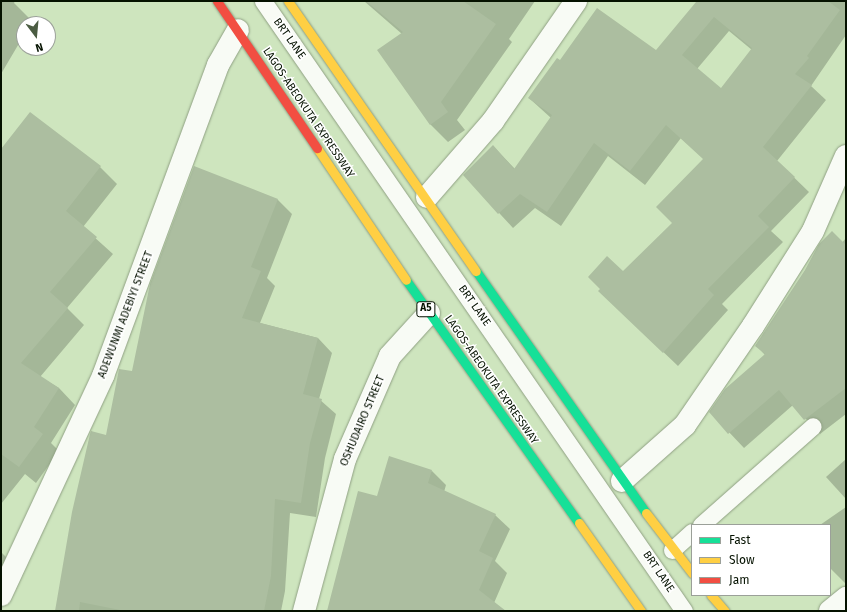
<!DOCTYPE html>
<html>
<head>
<meta charset="utf-8">
<style>
	body { margin:0 }
	#map { position:relative; width:847px; height:612px; overflow:hidden; background:#cee5be; font-family:"Fira Sans",sans-serif }
	div>[style] { position:absolute }
	.shadow>* { inset:0; background:#0003 }
	.building>* { inset:0; background:#acbea0 }
	.roads { filter:drop-shadow(0 0 1px #8fa083) drop-shadow(0 0 1px #8fa083) }
	.lane>* { height:17px; margin:-8.5px; padding:0 8.5px; transform-origin:8.5px; border-radius:8.5px; background:#f8fbf5 }
	.street>* { height:22px; margin:-11px; padding:0 11px; transform-origin:11px; border-radius:11px; background:#f8fbf5 }
	.fast>* { height:9px; margin:-4.5px; padding:0 4.5px; transform-origin:4.5px; border-radius:4.5px; background:#16e098 }
	.slow>* { height:9px; margin:-4.5px; padding:0 4.5px; transform-origin:4.5px; border-radius:4.5px; background:#ffcf43 }
	.jam>* { height:9px; margin:-4.5px; padding:0 4.5px; transform-origin:4.5px; border-radius:4.5px; background:#f24e42 }
	span { translate:-50% -50%; white-space:nowrap; text-align:center; line-height:1.15; -webkit-text-stroke:3px #fff; paint-order:stroke }
	.shield-label span { padding:1px 3px; background:#fff; border:1px solid; border-radius:3px; -webkit-text-stroke-width:0 }
	.shield-label { font-size:10px; color:#051200; font-weight:700 }
	.street-label { font-size:11px; color:#051200 }
	.frame { position:absolute; inset:0; border:2px solid #051200; pointer-events:none }
	.legend { position:absolute; left:691px; top:524px; width:140px; height:72px; box-sizing:border-box; background:#fff; border:1px solid #9ba099; margin:0; padding:5px 7px; list-style:none; font-size:12px; color:#051200 }
	.legend li { display:flex; align-items:center; gap:8px; height:20px }
	.legend b { width:20px; border:1px solid #9ba099 }
	.north { position:absolute; left:16px; top:16px; width:40px; height:40px; box-sizing:border-box; background:#fff; border:1px solid #9ba099; border-radius:50%; rotate:164deg; font-size:11px; font-weight:700; line-height:16px; text-align:center; color:#051200 }
	.north::after { content:''; display:block; margin:auto; width:14px; height:18px; background:#4b5c42; clip-path:polygon(50% 0,100% 100%,50% 72%,0 100%) }
</style>
</head>
<body>
<div id="map">
	<div class="shadow">
		<div style="clip-path:polygon(1px 1px,15px 1px,14px 3px,32px 21px,30px 24px,24px 24px,24px 35px,1px 74px)"></div>
		<div style="clip-path:polygon(364px 1px,535px 1px,509px 39px,512px 42px,457px 120px,465px 130px,448px 142px,431px 125px,379px 50px,402px 34px)"></div>
		<div style="clip-path:polygon(evenodd,699px 1px,846px 1px,846px 35px,811px 86px,826px 100px,777px 161px,809px 192px,771px 231px,783px 242px,722px 304px,728px 310px,678px 366px,614px 305px,623px 272px,674px 223px,704px 159px,681px 138px,645px 185px,608px 156px,561px 226px,535px 208px,513px 228px,464px 175px,493px 146px,515px 169px,551px 118px,529px 98px,560px 61px,656px 52px,699px 1px,729px 31px,752px 50px,721px 89px,697px 69px,729px 31px)"></div>
		<div style="clip-path:polygon(1px 151px,100px 167px,117px 184px,83px 227px,113px 254px,67px 308px,84px 325px,40px 377px,59px 388px,75px 405px,51px 443px,59px 451px,36px 483px,25px 474px,1px 504px)"></div>
		<div style="clip-path:polygon(194px 168px,278px 200px,292px 214px,267px 278px,275px 286px,260px 323px,318px 338px,332px 353px,319px 399px,336px 414px,325px 458px,316px 517px,290px 513px,285px 591px,281px 611px,56px 611px,107px 436px,133px 372px)"></div>
		<div style="clip-path:polygon(846px 238px,846px 414px,820px 434px,793px 405px,744px 448px,710px 412px,765px 355px,756px 345px)"></div>
		<div style="clip-path:polygon(846px 459px,846px 499px,826px 477px)"></div>
		<div style="clip-path:polygon(432px 471px,446px 485px,444px 492px,495px 515px,510px 529px,495px 561px,507px 573px,494px 603px,505px 611px,331px 611px,377px 497px)"></div>
		<div style="clip-path:polygon(846px 507px,846px 583px,845px 583px,830px 568px,830px 525px,820px 525px)"></div>
		<div style="clip-path:polygon(1px 552px,9px 560px,1px 572px)"></div>
	</div>
	<div class="building">
		<div style="clip-path:polygon(366px 1px,463px 1px,496px 24px,441px 102px,448px 112px,430px 125px,377px 50px,403px 32px)"></div>
		<div style="clip-path:polygon(evenodd,695px 1px,828px 1px,840px 10px,807px 56px,809px 58px,795px 74px,812px 85px,763px 147px,795px 177px,758px 216px,769px 227px,708px 289px,714px 295px,663px 353px,598px 291px,600px 289px,588px 277px,607px 256px,623px 271px,672px 223px,656px 207px,703px 159px,666px 125px,630px 171px,594px 143px,547px 212px,520px 194px,498px 214px,463px 175px,493px 145px,514px 169px,552px 115px,528px 98px,557px 58px,560px 60px,597px 8px,656px 50px,696px 2px,695px 1px,714px 17px,752px 48px,721px 88px,682px 55px,714px 17px)"></div>
		<div style="clip-path:polygon(30px 112px,101px 166px,66px 211px,97px 237px,50px 292px,68px 308px,21px 363px,59px 388px,34px 427px,43px 434px,19px 467px,1px 454px,1px 149px)"></div>
		<div style="clip-path:polygon(194px 166px,278px 199px,251px 267px,261px 271px,242px 318px,318px 338px,303px 394px,322px 399px,310px 443px,301px 503px,275px 499px,271px 576px,264px 611px,125px 611px,80px 602px,79px 611px,55px 611px,72px 512px,90px 434px,91px 431px,106px 435px,119px 369px,132px 371px,150px 284px)"></div>
		<div style="clip-path:polygon(832px 231px,846px 245px,846px 388px,804px 420px,779px 390px,728px 434px,709px 412px,725px 389px,765px 354px,755px 346px,805px 270px,819px 244px)"></div>
		<div style="clip-path:polygon(389px 456px,432px 470px,428px 483px,496px 514px,479px 551px,493px 558px,479px 590px,506px 611px,327px 611px,358px 491px,377px 496px)"></div>
	</div>
	<div class="roads">
		<div class="lane">
			<div style="left:263px;top:1px;width:741px;rotate:55.39deg"></div>
			<div style="left:701px;top:525px;width:149px;rotate:-41.5deg"></div>
			<div style="left:672px;top:550px;width:27px;rotate:-42deg"></div>
		</div>
		<div class="street">
			<div style="left:427px;top:197px;width:101px;rotate:-49deg"></div>
			<div style="left:493px;top:121px;width:146px;rotate:-55.3deg"></div>
			<div style="left:622px;top:481px;width:84px;rotate:-41.6deg"></div>
			<div style="left:685px;top:425px;width:120px;rotate:-55.5deg"></div>
			<div style="left:753px;top:326px;width:112px;rotate:-57.7deg"></div>
			<div style="left:813px;top:231px;width:82px;rotate:-66.3deg"></div>
			<div style="left:1px;top:595px;width:242px;rotate:-65deg"></div>
			<div style="left:103px;top:376px;width:332px;rotate:-69.7deg"></div>
			<div style="left:218px;top:65px;width:40px;rotate:-60.3deg"></div>
			<div style="left:304px;top:611px;width:157px;rotate:-74.9deg"></div>
			<div style="left:345px;top:459px;width:112px;rotate:-66.4deg"></div>
			<div style="left:390px;top:356px;width:58px;rotate:-47.8deg"></div>
			<div style="left:830px;top:611px;width:21px;rotate:-39deg"></div>
		</div>
		<div class="fast">
			<div style="left:476px;top:271px;width:296px;rotate:54.9deg"></div>
			<div style="left:406px;top:280px;width:298px;rotate:54.6deg"></div>
		</div>
		<div class="slow">
			<div style="left:288px;top:1px;width:329px;rotate:55.2deg"></div>
			<div style="left:317px;top:148px;width:159px;rotate:56deg"></div>
			<div style="left:646px;top:513px;width:76px;rotate:52.5deg"></div>
			<div style="left:579px;top:523px;width:108px;rotate:54.8deg"></div>
			<div style="left:711px;top:595px;width:21px;rotate:49deg"></div>
		</div>
		<div class="jam">
			<div style="left:217px;top:1px;width:178px;rotate:55.8deg"></div>
		</div>
	</div>
	<div class="shield-label">
		<span style="left:426px;top:309px">A5</span>
	</div>
	<div class="street-label">
		<span style="left:289px;top:39px;rotate:55deg">BRT LANE</span>
		<span style="left:308px;top:113px;rotate:56deg">LAGOS-ABEOKUTA EXPRESSWAY</span>
		<span style="left:474px;top:306px;rotate:55deg">BRT LANE</span>
		<span style="left:126px;top:315px;rotate:-69deg">ADEWUNMI ADEBIYI STREET</span>
		<span style="left:491px;top:380px;rotate:55deg">LAGOS-ABEOKUTA EXPRESSWAY</span>
		<span style="left:363px;top:421px;rotate:-67deg">OSHUDAIRO STREET</span>
		<span style="left:658px;top:572px;rotate:56deg">BRT LANE</span>
	</div>
	<div class="frame"></div>
	<ul class="legend">
	<li><b style="height:5px;background:#16e098"></b>Fast</li>
	<li><b style="height:5px;background:#ffcf43"></b>Slow</li>
	<li><b style="height:5px;background:#f24e42"></b>Jam</li>
	</ul>
	<div class="north">N</div>
</div>
</body>
</html>
